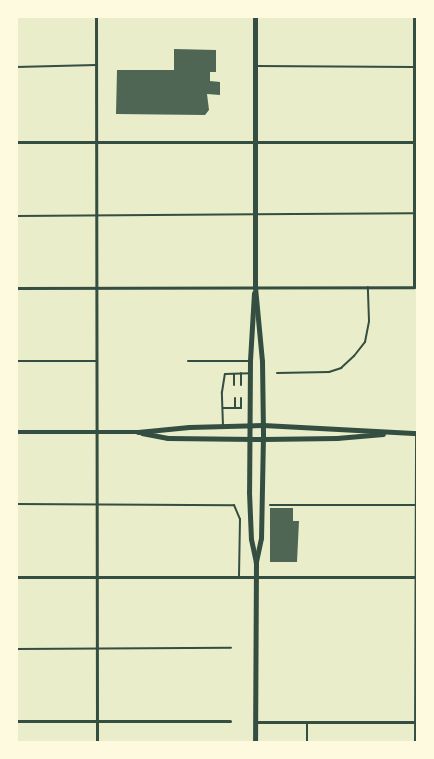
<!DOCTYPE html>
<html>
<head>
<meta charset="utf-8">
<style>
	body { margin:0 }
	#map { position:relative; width:434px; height:759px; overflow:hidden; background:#e9edc9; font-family:"Roboto Condensed",sans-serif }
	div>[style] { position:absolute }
	.building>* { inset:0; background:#4f6655 }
	.service>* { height:2px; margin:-1px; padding:0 1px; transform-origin:1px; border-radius:1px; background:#344e41 }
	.minor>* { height:3px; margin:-1.5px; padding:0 1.5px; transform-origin:1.5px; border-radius:1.5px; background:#344e41 }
	.secondary>* { height:4.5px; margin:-2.25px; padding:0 2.25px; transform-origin:2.25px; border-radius:2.25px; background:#344e41 }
	.primary>* { height:5px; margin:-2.5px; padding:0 2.5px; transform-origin:2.5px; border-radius:2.5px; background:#344e41 }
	span { translate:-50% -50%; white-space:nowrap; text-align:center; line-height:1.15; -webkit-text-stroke:5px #fefae0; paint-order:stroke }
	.frame { position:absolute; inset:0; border:18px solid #fefae0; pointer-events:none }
</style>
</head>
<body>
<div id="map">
	<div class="building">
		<div style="clip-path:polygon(174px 49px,216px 50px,216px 72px,210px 72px,210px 81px,220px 82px,220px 95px,207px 94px,209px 110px,205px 115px,116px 114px,117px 70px,174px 70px)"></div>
		<div style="clip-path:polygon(270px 508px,293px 508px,293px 521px,299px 521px,297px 562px,270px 562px)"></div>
	</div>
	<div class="service">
		<div style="left:256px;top:66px;width:158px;rotate:0.4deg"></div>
		<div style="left:16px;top:67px;width:80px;rotate:-1.4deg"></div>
		<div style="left:16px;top:216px;width:398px;rotate:-0.4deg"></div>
		<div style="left:16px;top:361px;width:80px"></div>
		<div style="left:188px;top:361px;width:60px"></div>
		<div style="left:241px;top:373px;width:12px;rotate:90deg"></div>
		<div style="left:277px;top:373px;width:52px;rotate:-1.1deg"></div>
		<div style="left:329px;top:372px;width:13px;rotate:-18deg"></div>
		<div style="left:341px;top:368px;width:18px;rotate:-43deg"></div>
		<div style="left:354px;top:356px;width:18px;rotate:-52deg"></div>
		<div style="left:365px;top:342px;width:21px;rotate:-79deg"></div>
		<div style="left:369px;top:321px;width:34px;rotate:-92deg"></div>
		<div style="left:234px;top:374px;width:11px;rotate:90deg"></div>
		<div style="left:223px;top:408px;width:12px"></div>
		<div style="left:235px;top:408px;width:10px;rotate:-90deg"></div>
		<div style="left:235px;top:408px;width:6px"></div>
		<div style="left:241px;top:408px;width:10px;rotate:-90deg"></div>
		<div style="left:223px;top:426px;width:34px;rotate:-92deg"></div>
		<div style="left:222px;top:392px;width:18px;rotate:-81deg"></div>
		<div style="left:225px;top:374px;width:25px;rotate:-2deg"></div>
		<div style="left:16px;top:504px;width:218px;rotate:0.3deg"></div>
		<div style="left:234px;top:505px;width:15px;rotate:67deg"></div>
		<div style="left:240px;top:519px;width:58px;rotate:91deg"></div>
		<div style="left:270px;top:505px;width:148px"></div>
		<div style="left:16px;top:649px;width:215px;rotate:-0.3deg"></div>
		<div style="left:307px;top:743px;width:21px;rotate:-90deg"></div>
	</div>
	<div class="minor">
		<div style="left:96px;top:16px;width:727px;rotate:89.92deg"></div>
		<div style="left:16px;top:142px;width:402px"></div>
		<div style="left:16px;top:288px;width:398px;rotate:-0.1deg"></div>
		<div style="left:414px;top:287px;width:271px;rotate:-90deg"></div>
		<div style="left:16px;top:577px;width:402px"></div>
		<div style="left:16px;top:721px;width:214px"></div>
		<div style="left:256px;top:722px;width:162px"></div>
		<div style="left:415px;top:743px;width:310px;rotate:-89.8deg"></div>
	</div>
	<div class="secondary">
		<div style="left:16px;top:432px;width:122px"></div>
		<div style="left:138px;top:432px;width:51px;rotate:-5.6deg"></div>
		<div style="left:189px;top:427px;width:74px;rotate:-1.5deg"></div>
		<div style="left:263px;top:425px;width:155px;rotate:3deg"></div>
		<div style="left:142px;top:433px;width:26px;rotate:11deg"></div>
		<div style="left:168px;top:438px;width:95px;rotate:0.6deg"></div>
		<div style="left:263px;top:439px;width:74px;rotate:-0.8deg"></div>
		<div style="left:337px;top:438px;width:46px;rotate:-5deg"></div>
	</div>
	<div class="primary">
		<div style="left:255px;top:16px;width:271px;rotate:90deg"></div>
		<div style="left:255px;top:287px;width:74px;rotate:84.6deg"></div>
		<div style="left:262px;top:361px;width:74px;rotate:89.2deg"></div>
		<div style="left:263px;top:435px;width:103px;rotate:91.1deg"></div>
		<div style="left:261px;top:538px;width:25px;rotate:102deg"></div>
		<div style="left:254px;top:293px;width:68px;rotate:93.4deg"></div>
		<div style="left:250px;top:361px;width:131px;rotate:90.4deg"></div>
		<div style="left:249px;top:492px;width:47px;rotate:87.6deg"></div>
		<div style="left:251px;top:539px;width:24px;rotate:78deg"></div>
		<div style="left:256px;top:562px;width:181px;rotate:90.3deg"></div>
	</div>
	<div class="frame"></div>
</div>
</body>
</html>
